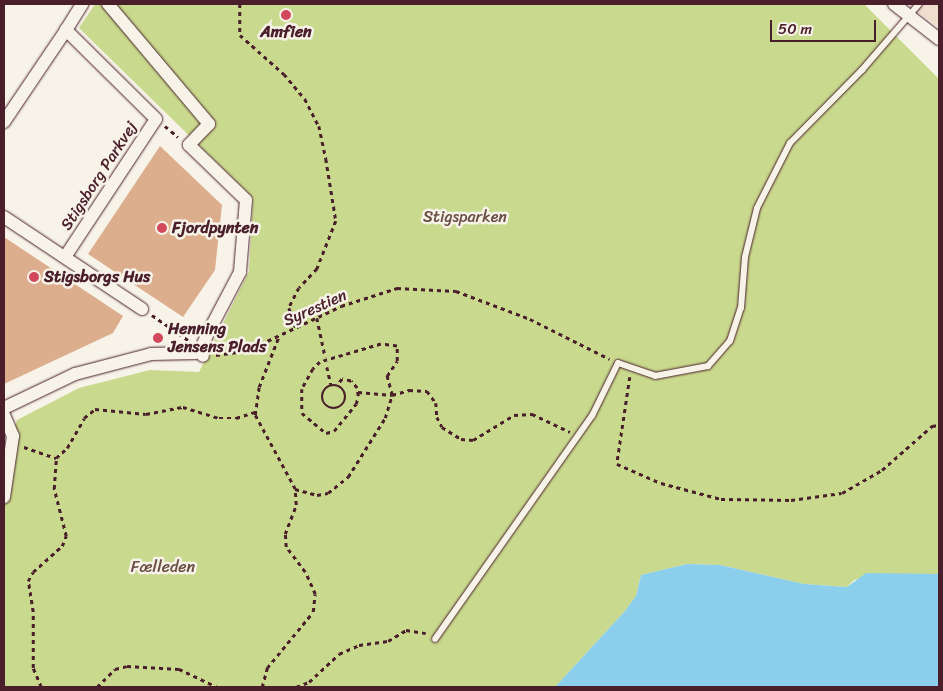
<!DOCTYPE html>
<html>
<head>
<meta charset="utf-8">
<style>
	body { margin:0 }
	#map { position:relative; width:943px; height:691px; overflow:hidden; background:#f7f3e8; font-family:Sriracha,sans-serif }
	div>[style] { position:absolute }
	.built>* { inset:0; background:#efdecd }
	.green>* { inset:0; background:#c9d98d }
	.water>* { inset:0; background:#8bcfec }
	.building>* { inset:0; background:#dcae8d }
	.path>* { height:2.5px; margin-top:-1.25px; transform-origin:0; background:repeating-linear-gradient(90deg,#4a1f2b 0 4px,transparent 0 8px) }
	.path>.ring { margin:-1.25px; padding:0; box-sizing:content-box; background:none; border:2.5px solid #4a1f2b; border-radius:50% }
	.roads { filter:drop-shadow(0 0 1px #4a1f2b) drop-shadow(0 0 1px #4a1f2b) }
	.lane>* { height:6px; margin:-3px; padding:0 3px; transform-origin:3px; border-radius:3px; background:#f7f3e8 }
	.street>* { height:12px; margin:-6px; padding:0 6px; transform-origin:6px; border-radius:6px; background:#f7f3e8 }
	.dots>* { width:14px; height:14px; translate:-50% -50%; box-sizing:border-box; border:2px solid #f7f3e8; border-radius:50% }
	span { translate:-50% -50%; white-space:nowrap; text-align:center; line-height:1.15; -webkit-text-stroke:5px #f7f3e8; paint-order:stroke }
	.poi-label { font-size:16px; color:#4a1f2b; font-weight:700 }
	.left { translate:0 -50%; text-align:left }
	.street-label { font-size:16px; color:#4a1f2b }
	.park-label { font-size:16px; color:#6a4e44 }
	.frame { position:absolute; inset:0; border:5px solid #4a1f2b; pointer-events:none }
	.scale { position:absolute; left:770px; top:20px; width:106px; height:22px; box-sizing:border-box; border:2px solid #4a1f2b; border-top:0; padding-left:6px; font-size:15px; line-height:18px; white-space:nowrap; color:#4a1f2b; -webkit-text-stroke:4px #f7f3e8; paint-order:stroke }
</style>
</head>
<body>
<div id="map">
	<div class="built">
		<div style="clip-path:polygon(908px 4px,939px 4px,939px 24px,937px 26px)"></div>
	</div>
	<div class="green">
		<div style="clip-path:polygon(95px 4px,864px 4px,939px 79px,939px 574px,878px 574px,854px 580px,847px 587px,804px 584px,720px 565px,687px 564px,641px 575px,636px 596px,625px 611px,555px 687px,4px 687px,4px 449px,7px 450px,17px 420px,79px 388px,150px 370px,199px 372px,249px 271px,253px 198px,79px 28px)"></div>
	</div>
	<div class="water">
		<div style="clip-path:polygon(687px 564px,720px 565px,804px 584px,847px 587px,866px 573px,939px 574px,939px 687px,555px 687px,625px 611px,636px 596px,641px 575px)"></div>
	</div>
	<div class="building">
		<div style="clip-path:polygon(160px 146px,222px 205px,215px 270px,183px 317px,88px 254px)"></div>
		<div style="clip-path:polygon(4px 237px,123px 316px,113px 333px,4px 384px)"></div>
	</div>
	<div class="path">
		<div style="left:240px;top:4px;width:31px;rotate:90deg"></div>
		<div style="left:240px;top:35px;width:59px;rotate:41.6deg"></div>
		<div style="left:284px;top:74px;width:33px;rotate:50deg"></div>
		<div style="left:305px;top:99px;width:30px;rotate:63deg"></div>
		<div style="left:319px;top:126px;width:34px;rotate:78deg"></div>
		<div style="left:326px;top:159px;width:63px;rotate:80.8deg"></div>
		<div style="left:336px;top:221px;width:52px;rotate:111.6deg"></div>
		<div style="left:317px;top:269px;width:26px;rotate:133deg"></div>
		<div style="left:299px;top:288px;width:22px;rotate:117deg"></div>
		<div style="left:289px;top:308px;width:21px;rotate:71deg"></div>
		<div style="left:165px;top:126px;width:17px;rotate:40deg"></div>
		<div style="left:152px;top:315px;width:44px;rotate:34.8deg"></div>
		<div style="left:317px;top:318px;width:40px;rotate:78deg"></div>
		<div style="left:216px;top:355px;width:30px;rotate:-8deg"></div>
		<div style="left:246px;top:351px;width:105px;rotate:-25.3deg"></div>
		<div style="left:341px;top:306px;width:59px;rotate:-17.8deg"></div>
		<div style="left:397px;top:288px;width:59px;rotate:2.9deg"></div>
		<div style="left:456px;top:291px;width:79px;rotate:20.7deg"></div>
		<div style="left:530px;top:319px;width:89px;rotate:26.6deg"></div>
		<div style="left:327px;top:367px;width:18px;rotate:77deg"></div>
		<div style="left:630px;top:377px;width:88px;rotate:98.5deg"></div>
		<div style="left:617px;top:464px;width:48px;rotate:23.4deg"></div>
		<div style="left:661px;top:483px;width:62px;rotate:14.9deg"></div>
		<div style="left:721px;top:499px;width:70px;rotate:0.8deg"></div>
		<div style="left:791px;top:500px;width:51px;rotate:-7.8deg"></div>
		<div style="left:842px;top:493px;width:46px;rotate:-29.9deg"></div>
		<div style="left:882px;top:470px;width:67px;rotate:-41.3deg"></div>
		<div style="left:932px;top:426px;width:7px;rotate:-8deg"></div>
		<div class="ring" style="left:322px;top:385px;width:21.5px;height:21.5px"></div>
		<div style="left:358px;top:392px;width:34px;rotate:5deg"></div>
		<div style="left:392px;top:395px;width:18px;rotate:-16deg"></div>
		<div style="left:409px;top:390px;width:18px;rotate:3deg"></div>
		<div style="left:427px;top:391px;width:15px;rotate:53deg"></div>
		<div style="left:436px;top:403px;width:14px;rotate:86deg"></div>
		<div style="left:437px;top:417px;width:11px;rotate:63deg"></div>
		<div style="left:442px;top:427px;width:22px;rotate:32deg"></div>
		<div style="left:461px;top:439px;width:12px;rotate:5deg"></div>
		<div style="left:473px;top:440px;width:48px;rotate:-31.4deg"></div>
		<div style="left:514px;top:415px;width:18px;rotate:-3deg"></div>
		<div style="left:532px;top:414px;width:42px;rotate:25.3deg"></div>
		<div style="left:24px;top:447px;width:34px;rotate:19deg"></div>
		<div style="left:56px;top:458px;width:15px;rotate:-42deg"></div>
		<div style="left:67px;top:448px;width:34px;rotate:-60deg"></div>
		<div style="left:84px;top:418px;width:14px;rotate:-39deg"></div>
		<div style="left:95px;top:409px;width:51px;rotate:5.6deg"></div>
		<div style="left:146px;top:414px;width:38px;rotate:-11deg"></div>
		<div style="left:183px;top:407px;width:38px;rotate:17deg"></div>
		<div style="left:219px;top:418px;width:17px"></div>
		<div style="left:236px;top:418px;width:20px;rotate:-18deg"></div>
		<div style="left:295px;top:489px;width:23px;rotate:15deg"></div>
		<div style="left:317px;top:495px;width:11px;rotate:-10deg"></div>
		<div style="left:328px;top:493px;width:26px;rotate:-39deg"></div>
		<div style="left:348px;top:477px;width:70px;rotate:-57.9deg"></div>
		<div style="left:385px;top:418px;width:24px;rotate:-73deg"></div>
		<div style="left:392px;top:395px;width:20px;rotate:-105deg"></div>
		<div style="left:387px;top:376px;width:18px;rotate:-56deg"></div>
		<div style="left:397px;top:361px;width:15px;rotate:-90deg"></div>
		<div style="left:397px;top:346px;width:16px;rotate:-173deg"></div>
		<div style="left:381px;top:344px;width:64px;rotate:163.6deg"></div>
		<div style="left:320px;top:362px;width:10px;rotate:135deg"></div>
		<div style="left:313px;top:369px;width:23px;rotate:119deg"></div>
		<div style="left:302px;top:389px;width:24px;rotate:90deg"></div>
		<div style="left:302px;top:413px;width:31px;rotate:40deg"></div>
		<div style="left:326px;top:433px;width:8px;rotate:-14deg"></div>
		<div style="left:334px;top:431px;width:35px;rotate:-51deg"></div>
		<div style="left:356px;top:404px;width:8px;rotate:-76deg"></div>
		<div style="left:358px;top:396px;width:8px;rotate:-97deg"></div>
		<div style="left:357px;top:388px;width:9px;rotate:-131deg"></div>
		<div style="left:351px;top:381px;width:9px;rotate:-167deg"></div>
		<div style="left:342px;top:379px;width:7px;rotate:124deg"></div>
		<div style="left:41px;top:687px;width:21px;rotate:-113deg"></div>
		<div style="left:33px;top:668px;width:56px;rotate:-90deg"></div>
		<div style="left:33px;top:612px;width:31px;rotate:-99deg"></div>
		<div style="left:28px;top:581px;width:10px;rotate:-61deg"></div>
		<div style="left:33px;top:572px;width:39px;rotate:-42deg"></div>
		<div style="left:62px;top:546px;width:11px;rotate:-68deg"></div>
		<div style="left:66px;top:536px;width:49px;rotate:-104.3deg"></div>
		<div style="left:54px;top:489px;width:31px;rotate:-86deg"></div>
		<div style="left:97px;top:687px;width:25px;rotate:-45deg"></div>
		<div style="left:115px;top:669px;width:12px;rotate:-14deg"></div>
		<div style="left:127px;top:666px;width:52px;rotate:3.3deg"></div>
		<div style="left:179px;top:669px;width:42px;rotate:25.3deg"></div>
		<div style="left:262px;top:687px;width:20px;rotate:-75deg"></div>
		<div style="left:267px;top:668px;width:72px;rotate:-50.6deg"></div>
		<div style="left:313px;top:612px;width:18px;rotate:-84deg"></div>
		<div style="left:315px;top:594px;width:24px;rotate:-114deg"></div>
		<div style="left:305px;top:572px;width:31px;rotate:-127deg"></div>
		<div style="left:286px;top:547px;width:13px;rotate:-94deg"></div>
		<div style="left:285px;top:534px;width:31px;rotate:-69deg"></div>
		<div style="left:296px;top:505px;width:16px;rotate:-94deg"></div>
		<div style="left:295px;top:489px;width:84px;rotate:-118.4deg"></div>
		<div style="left:255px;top:415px;width:28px;rotate:-82deg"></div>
		<div style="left:259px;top:387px;width:55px;rotate:-68.6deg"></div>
		<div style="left:296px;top:687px;width:14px;rotate:-21deg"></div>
		<div style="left:309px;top:682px;width:41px;rotate:-43deg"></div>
		<div style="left:339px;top:654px;width:22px;rotate:-24deg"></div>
		<div style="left:359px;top:645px;width:29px;rotate:-8deg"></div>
		<div style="left:388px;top:641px;width:21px;rotate:-31deg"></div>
		<div style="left:406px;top:630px;width:20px;rotate:9deg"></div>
	</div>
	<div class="roads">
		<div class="lane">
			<div style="left:435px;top:639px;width:273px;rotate:-54.9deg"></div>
			<div style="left:592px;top:416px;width:59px;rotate:-63.9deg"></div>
			<div style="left:618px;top:363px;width:39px;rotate:19deg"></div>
			<div style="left:655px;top:376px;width:54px;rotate:-10.7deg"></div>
			<div style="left:708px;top:366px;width:33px;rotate:-49deg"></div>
			<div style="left:730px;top:341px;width:35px;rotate:-72deg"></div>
			<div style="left:741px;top:308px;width:51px;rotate:-85.5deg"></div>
			<div style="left:745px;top:257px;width:50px;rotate:-76.2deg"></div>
			<div style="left:757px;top:208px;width:73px;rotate:-63.1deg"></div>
			<div style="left:790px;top:143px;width:103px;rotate:-45.4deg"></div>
			<div style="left:862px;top:70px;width:87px;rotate:-49.2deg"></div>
		</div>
		<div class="street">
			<div style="left:108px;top:4px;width:157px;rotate:49.9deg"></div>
			<div style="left:209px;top:124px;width:29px;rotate:134deg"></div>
			<div style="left:189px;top:145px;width:79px;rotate:44deg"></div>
			<div style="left:246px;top:200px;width:72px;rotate:94.8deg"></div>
			<div style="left:240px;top:272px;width:69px;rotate:117.7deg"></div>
			<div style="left:208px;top:333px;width:17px;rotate:114deg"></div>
			<div style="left:201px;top:349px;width:7px;rotate:74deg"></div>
			<div style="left:894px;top:4px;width:57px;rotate:37.9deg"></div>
			<div style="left:4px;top:122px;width:111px;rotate:-56deg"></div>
			<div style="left:4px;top:217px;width:166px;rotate:33.7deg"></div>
			<div style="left:65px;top:257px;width:165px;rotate:-56.6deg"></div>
			<div style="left:156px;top:119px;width:127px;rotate:-135.3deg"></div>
			<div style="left:66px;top:30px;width:31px;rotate:-58deg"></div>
			<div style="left:4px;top:408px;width:79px;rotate:-25.6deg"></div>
			<div style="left:75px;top:374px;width:79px;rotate:-14.7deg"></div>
			<div style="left:151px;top:354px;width:44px;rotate:-1.3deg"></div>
			<div style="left:195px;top:353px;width:7px;rotate:-34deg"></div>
			<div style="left:4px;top:415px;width:23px;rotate:67deg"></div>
			<div style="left:13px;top:436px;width:62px;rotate:98.4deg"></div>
		</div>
	</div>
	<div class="dots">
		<div style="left:286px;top:15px;background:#d1495b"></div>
		<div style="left:162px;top:228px;background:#d1495b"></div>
		<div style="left:34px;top:277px;background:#d1495b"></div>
		<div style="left:158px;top:338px;background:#d1495b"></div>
	</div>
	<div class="poi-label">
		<span style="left:286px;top:32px">Amfien</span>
		<span class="left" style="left:172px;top:228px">Fjordpynten</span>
		<span class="left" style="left:44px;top:277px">Stigsborgs Hus</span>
		<span class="left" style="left:168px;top:338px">Henning<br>Jensens Plads</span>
	</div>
	<div class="street-label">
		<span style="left:99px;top:176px;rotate:-57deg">Stigsborg Parkvej</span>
		<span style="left:315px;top:308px;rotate:-24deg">Syrestien</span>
	</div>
	<div class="park-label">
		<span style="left:465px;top:217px">Stigsparken</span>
		<span style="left:163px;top:567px">Fælleden</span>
	</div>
	<div class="frame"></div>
	<div class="scale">50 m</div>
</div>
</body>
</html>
